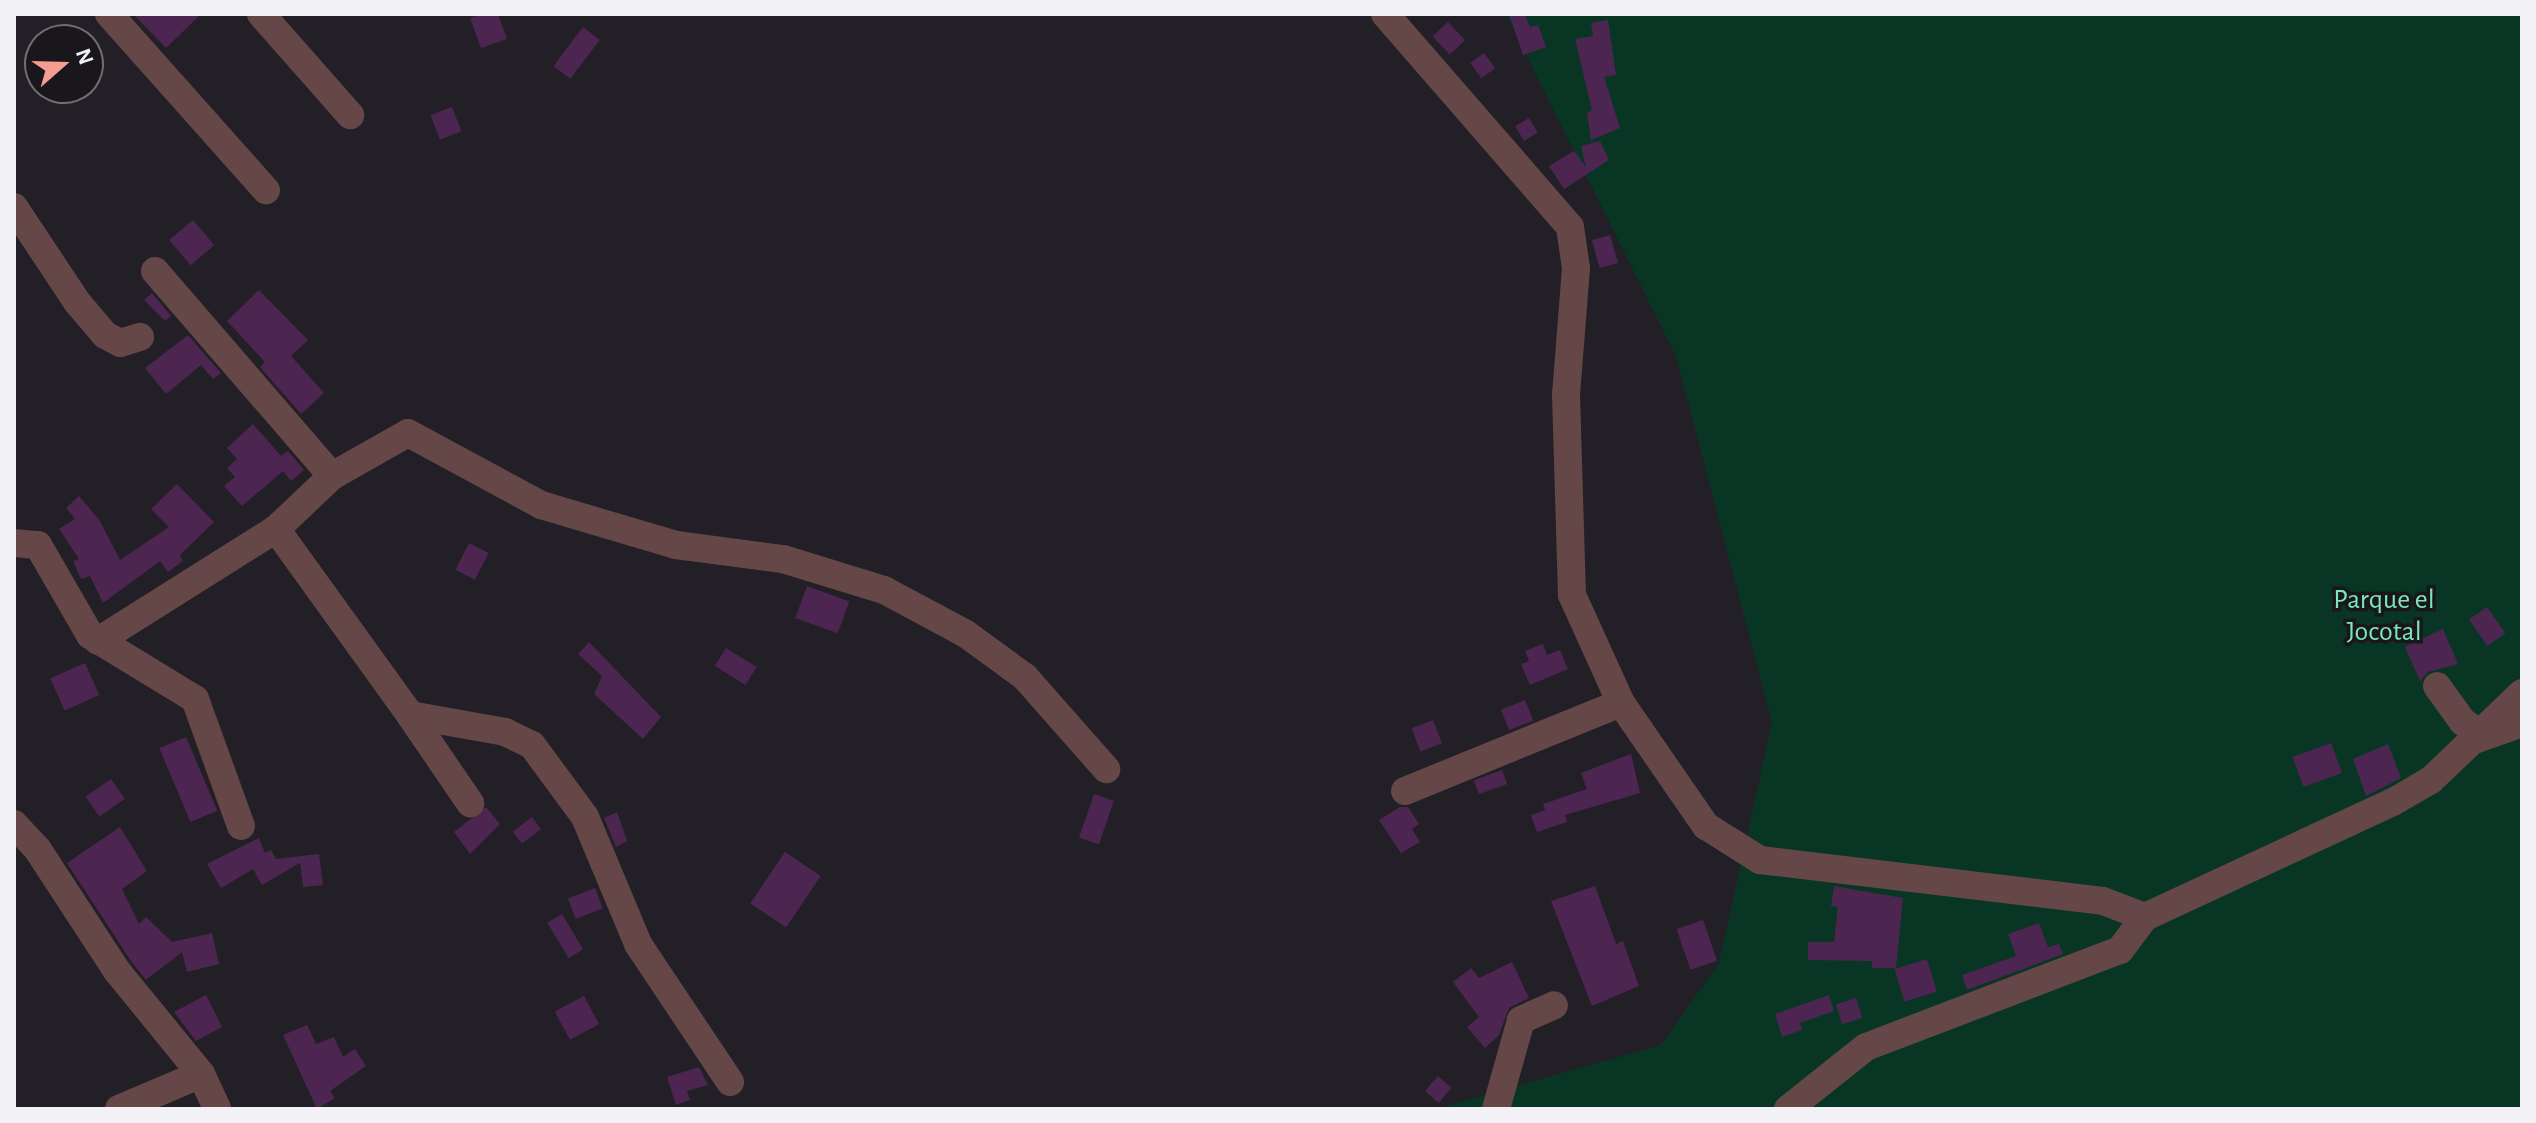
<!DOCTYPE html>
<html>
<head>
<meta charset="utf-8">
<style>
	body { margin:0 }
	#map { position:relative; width:2536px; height:1123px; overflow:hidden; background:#222026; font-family:"Alegreya Sans",sans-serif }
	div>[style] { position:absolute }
	.green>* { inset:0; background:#093525 }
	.building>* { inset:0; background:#4d2551; transform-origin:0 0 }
	.minor>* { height:28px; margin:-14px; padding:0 14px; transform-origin:14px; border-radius:14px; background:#654747 }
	span { translate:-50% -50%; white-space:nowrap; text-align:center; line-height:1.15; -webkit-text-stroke:7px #19171c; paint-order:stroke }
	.park-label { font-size:28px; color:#7ce7b9 }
	.frame { position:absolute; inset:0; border:16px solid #f2f1f5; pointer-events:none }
	.north { position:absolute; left:24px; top:24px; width:80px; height:80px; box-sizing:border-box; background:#19171c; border:2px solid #706e73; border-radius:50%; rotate:70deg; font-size:22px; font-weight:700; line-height:32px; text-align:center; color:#f2f1f5 }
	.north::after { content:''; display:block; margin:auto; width:28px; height:36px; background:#f59d90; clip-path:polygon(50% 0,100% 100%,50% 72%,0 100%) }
</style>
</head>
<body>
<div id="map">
	<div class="green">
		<div style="clip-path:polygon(1506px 14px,2522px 14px,2522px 1109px,1435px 1109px,1661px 1045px,1719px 963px,1772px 722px,1676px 356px)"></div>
	</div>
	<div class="building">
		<div style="clip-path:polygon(133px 14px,201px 14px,166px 48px)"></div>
		<div style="clip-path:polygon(483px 14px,498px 14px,507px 39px,481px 48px,470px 18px)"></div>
		<div style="clip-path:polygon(1509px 14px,1525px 14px,1530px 27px,1538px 25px,1546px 47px,1523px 55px)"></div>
		<div style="clip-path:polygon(1608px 20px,1616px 75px,1604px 77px,1620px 128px,1591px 140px,1587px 113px,1592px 110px,1575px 39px,1593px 36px,1591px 23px)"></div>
		<div style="left:1448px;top:22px;width:25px;height:21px;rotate:47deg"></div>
		<div style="left:583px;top:27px;width:21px;height:49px;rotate:37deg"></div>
		<div style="left:1484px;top:53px;width:19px;height:17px;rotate:54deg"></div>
		<div style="left:452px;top:107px;width:26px;height:23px;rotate:69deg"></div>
		<div style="left:1529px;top:118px;width:17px;height:16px;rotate:59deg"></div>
		<div style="clip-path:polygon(1600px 141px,1609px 160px,1564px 189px,1549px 166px,1574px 151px,1586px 167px,1581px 146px)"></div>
		<div style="left:193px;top:220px;width:33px;height:31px;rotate:50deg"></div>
		<div style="left:1610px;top:235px;width:29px;height:19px;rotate:74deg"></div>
		<div style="clip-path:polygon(259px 290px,308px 340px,291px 356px,324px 393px,301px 414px,260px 367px,265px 362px,227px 321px)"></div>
		<div style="clip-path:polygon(152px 293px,171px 316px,165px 321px,144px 300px)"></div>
		<div style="clip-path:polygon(188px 335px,221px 373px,213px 379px,201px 365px,166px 394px,145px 368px)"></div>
		<div style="clip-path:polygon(253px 424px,281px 456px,288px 451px,304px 470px,291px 481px,283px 471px,242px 506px,224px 486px,235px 477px,227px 468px,237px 459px,227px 448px)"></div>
		<div style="clip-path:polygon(177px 484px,214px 522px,180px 555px,183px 561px,168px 572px,160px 561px,103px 603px,90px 576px,81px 579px,73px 561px,79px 559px,59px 529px,75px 519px,66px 508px,79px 496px,100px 521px,120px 560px,169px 527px,151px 509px)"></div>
		<div style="left:469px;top:543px;width:22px;height:30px;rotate:27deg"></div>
		<div style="left:807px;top:586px;width:45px;height:34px;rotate:20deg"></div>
		<div style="left:2487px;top:607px;width:32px;height:22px;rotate:55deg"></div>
		<div style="clip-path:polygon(2443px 629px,2458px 664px,2428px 672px,2420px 681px,2405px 647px)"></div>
		<div style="clip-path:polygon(589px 642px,661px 717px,643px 739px,594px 694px,602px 676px,578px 654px)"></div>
		<div style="clip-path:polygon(1543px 644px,1547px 655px,1560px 650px,1568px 669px,1530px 685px,1521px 664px,1529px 661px,1525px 651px)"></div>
		<div style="left:726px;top:648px;width:36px;height:21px;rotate:32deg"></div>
		<div style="left:85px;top:663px;width:35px;height:38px;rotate:66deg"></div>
		<div style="left:1525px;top:700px;width:22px;height:26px;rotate:68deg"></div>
		<div style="left:1433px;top:720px;width:25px;height:23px;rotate:69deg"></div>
		<div style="left:186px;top:737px;width:80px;height:29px;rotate:67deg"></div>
		<div style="left:2331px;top:743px;width:32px;height:41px;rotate:70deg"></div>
		<div style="clip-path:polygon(2388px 744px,2401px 778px,2366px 796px,2353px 759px)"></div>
		<div style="clip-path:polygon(1631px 754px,1640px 793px,1565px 815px,1567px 822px,1537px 832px,1531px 815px,1545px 810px,1543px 804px,1587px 789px,1581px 773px)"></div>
		<div style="left:1502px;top:770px;width:15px;height:30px;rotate:70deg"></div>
		<div style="left:111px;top:779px;width:24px;height:31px;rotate:55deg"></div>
		<div style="left:1094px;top:794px;width:21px;height:46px;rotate:19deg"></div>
		<div style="clip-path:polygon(486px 807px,500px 824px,470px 854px,454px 832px)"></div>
		<div style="clip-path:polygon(1400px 807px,1408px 807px,1419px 824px,1412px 829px,1420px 842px,1401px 853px,1379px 820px)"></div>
		<div style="clip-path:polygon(617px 812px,627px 841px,616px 847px,604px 818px)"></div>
		<div style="left:532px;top:817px;width:15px;height:24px;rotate:53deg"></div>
		<div style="clip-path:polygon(120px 827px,147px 871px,122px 889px,139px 924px,146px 917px,172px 942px,212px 933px,219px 964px,187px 972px,182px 952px,146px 980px,131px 961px,67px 863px)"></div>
		<div style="clip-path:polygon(259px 838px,265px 853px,271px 850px,276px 859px,319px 854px,323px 885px,303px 887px,300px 863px,262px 885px,253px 869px,221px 888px,207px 864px)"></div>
		<div style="left:785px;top:852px;width:43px;height:62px;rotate:34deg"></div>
		<div style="clip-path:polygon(1595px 886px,1616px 944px,1623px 941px,1639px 986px,1592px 1006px,1551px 901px)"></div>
		<div style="clip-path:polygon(1834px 886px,1903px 898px,1896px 968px,1872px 968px,1872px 961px,1808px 960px,1808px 942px,1834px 942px,1838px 907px,1831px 906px)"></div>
		<div style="left:595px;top:888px;width:22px;height:29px;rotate:69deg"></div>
		<div style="left:562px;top:914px;width:41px;height:17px;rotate:59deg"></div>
		<div style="left:1703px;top:920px;width:43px;height:28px;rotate:71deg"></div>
		<div style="clip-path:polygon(2039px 923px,2048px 947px,2059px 944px,2063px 954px,1967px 990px,1962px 975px,2016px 956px,2008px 934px)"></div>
		<div style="left:1927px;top:959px;width:34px;height:34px;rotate:73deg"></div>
		<div style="clip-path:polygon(1512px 962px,1529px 998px,1509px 1008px,1499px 1035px,1485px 1048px,1467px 1027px,1479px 1017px,1453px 982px,1471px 968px,1479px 978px)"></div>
		<div style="clip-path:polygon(206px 995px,222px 1027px,196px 1041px,174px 1012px)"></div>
		<div style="clip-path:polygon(1829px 995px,1834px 1011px,1800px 1023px,1802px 1030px,1782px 1037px,1775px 1014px)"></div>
		<div style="left:584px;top:996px;width:32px;height:33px;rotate:62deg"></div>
		<div style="left:1856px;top:998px;width:21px;height:21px;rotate:73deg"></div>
		<div style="clip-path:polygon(307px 1025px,316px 1044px,334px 1037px,343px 1057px,355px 1049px,366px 1066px,330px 1091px,335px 1098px,317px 1109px,283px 1035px)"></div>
		<div style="clip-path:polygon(699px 1067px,708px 1085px,687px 1091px,690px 1100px,676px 1105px,667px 1077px)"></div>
		<div style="left:1438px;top:1076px;width:18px;height:20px;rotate:41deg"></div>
	</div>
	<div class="minor">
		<div style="left:109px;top:14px;width:236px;rotate:48.3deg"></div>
		<div style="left:261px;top:14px;width:135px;rotate:48.6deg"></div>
		<div style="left:1385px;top:14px;width:282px;rotate:49deg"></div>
		<div style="left:1570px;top:227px;width:41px;rotate:81.7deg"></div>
		<div style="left:1576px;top:268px;width:126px;rotate:94.5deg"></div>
		<div style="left:1566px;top:394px;width:201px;rotate:88.3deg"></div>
		<div style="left:1572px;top:595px;width:119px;rotate:65.6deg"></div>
		<div style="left:1621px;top:703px;width:150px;rotate:55.4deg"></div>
		<div style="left:1706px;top:826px;width:64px;rotate:32.2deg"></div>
		<div style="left:1760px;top:860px;width:345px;rotate:6.8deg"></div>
		<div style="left:2103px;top:901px;width:45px;rotate:20.9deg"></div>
		<div style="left:14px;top:207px;width:114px;rotate:56.4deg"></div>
		<div style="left:77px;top:302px;width:43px;rotate:49.7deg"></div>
		<div style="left:105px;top:335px;width:17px;rotate:28deg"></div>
		<div style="left:120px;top:343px;width:21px;rotate:-17deg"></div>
		<div style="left:155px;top:271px;width:271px;rotate:49.2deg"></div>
		<div style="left:276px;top:529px;width:229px;rotate:54.2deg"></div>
		<div style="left:410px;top:715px;width:97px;rotate:10.1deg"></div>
		<div style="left:505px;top:732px;width:30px;rotate:26deg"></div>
		<div style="left:532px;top:745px;width:89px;rotate:53.6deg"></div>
		<div style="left:585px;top:817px;width:138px;rotate:67.3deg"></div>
		<div style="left:638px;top:944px;width:166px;rotate:56.3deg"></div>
		<div style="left:14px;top:543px;width:24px;rotate:5deg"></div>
		<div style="left:38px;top:545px;width:104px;rotate:60deg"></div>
		<div style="left:90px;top:635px;width:123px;rotate:31.4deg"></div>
		<div style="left:195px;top:699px;width:135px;rotate:70.1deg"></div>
		<div style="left:98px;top:641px;width:210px;rotate:-32.2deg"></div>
		<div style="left:276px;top:529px;width:77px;rotate:-43.4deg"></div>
		<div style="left:332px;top:476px;width:87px;rotate:-29.5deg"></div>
		<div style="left:408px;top:433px;width:151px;rotate:28.4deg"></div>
		<div style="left:541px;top:505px;width:141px;rotate:16.5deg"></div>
		<div style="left:676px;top:545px;width:108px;rotate:7.5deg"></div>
		<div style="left:783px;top:559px;width:106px;rotate:17.1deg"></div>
		<div style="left:884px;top:590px;width:93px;rotate:28.2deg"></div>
		<div style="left:966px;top:634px;width:73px;rotate:36.1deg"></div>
		<div style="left:1025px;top:677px;width:123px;rotate:48.6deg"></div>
		<div style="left:2437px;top:686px;width:44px;rotate:54.2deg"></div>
		<div style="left:2463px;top:722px;width:17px;rotate:33deg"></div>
		<div style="left:410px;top:715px;width:107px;rotate:55.7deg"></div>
		<div style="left:2474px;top:740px;width:51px;rotate:-19.5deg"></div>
		<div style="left:1405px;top:791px;width:233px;rotate:-22.2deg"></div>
		<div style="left:14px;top:824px;width:35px;rotate:47deg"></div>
		<div style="left:38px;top:850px;width:145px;rotate:56.9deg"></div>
		<div style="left:117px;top:971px;width:133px;rotate:50.8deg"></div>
		<div style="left:201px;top:1074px;width:38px;rotate:65deg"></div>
		<div style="left:119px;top:1109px;width:89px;rotate:-23.1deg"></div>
		<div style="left:1496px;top:1109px;width:92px;rotate:-74.3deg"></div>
		<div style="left:1521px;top:1020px;width:36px;rotate:-24deg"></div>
		<div style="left:1788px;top:1109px;width:100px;rotate:-38.5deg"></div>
		<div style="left:1866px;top:1047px;width:272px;rotate:-20.9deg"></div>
		<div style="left:2120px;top:950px;width:41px;rotate:-52.9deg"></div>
		<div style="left:2145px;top:917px;width:273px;rotate:-24.9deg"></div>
		<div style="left:2393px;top:802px;width:44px;rotate:-30.1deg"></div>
		<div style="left:2431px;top:780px;width:126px;rotate:-43.7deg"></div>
	</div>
	<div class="park-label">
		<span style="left:2384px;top:616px">Parque el<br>Jocotal</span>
	</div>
	<div class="frame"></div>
	<div class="north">N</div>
</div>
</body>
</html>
